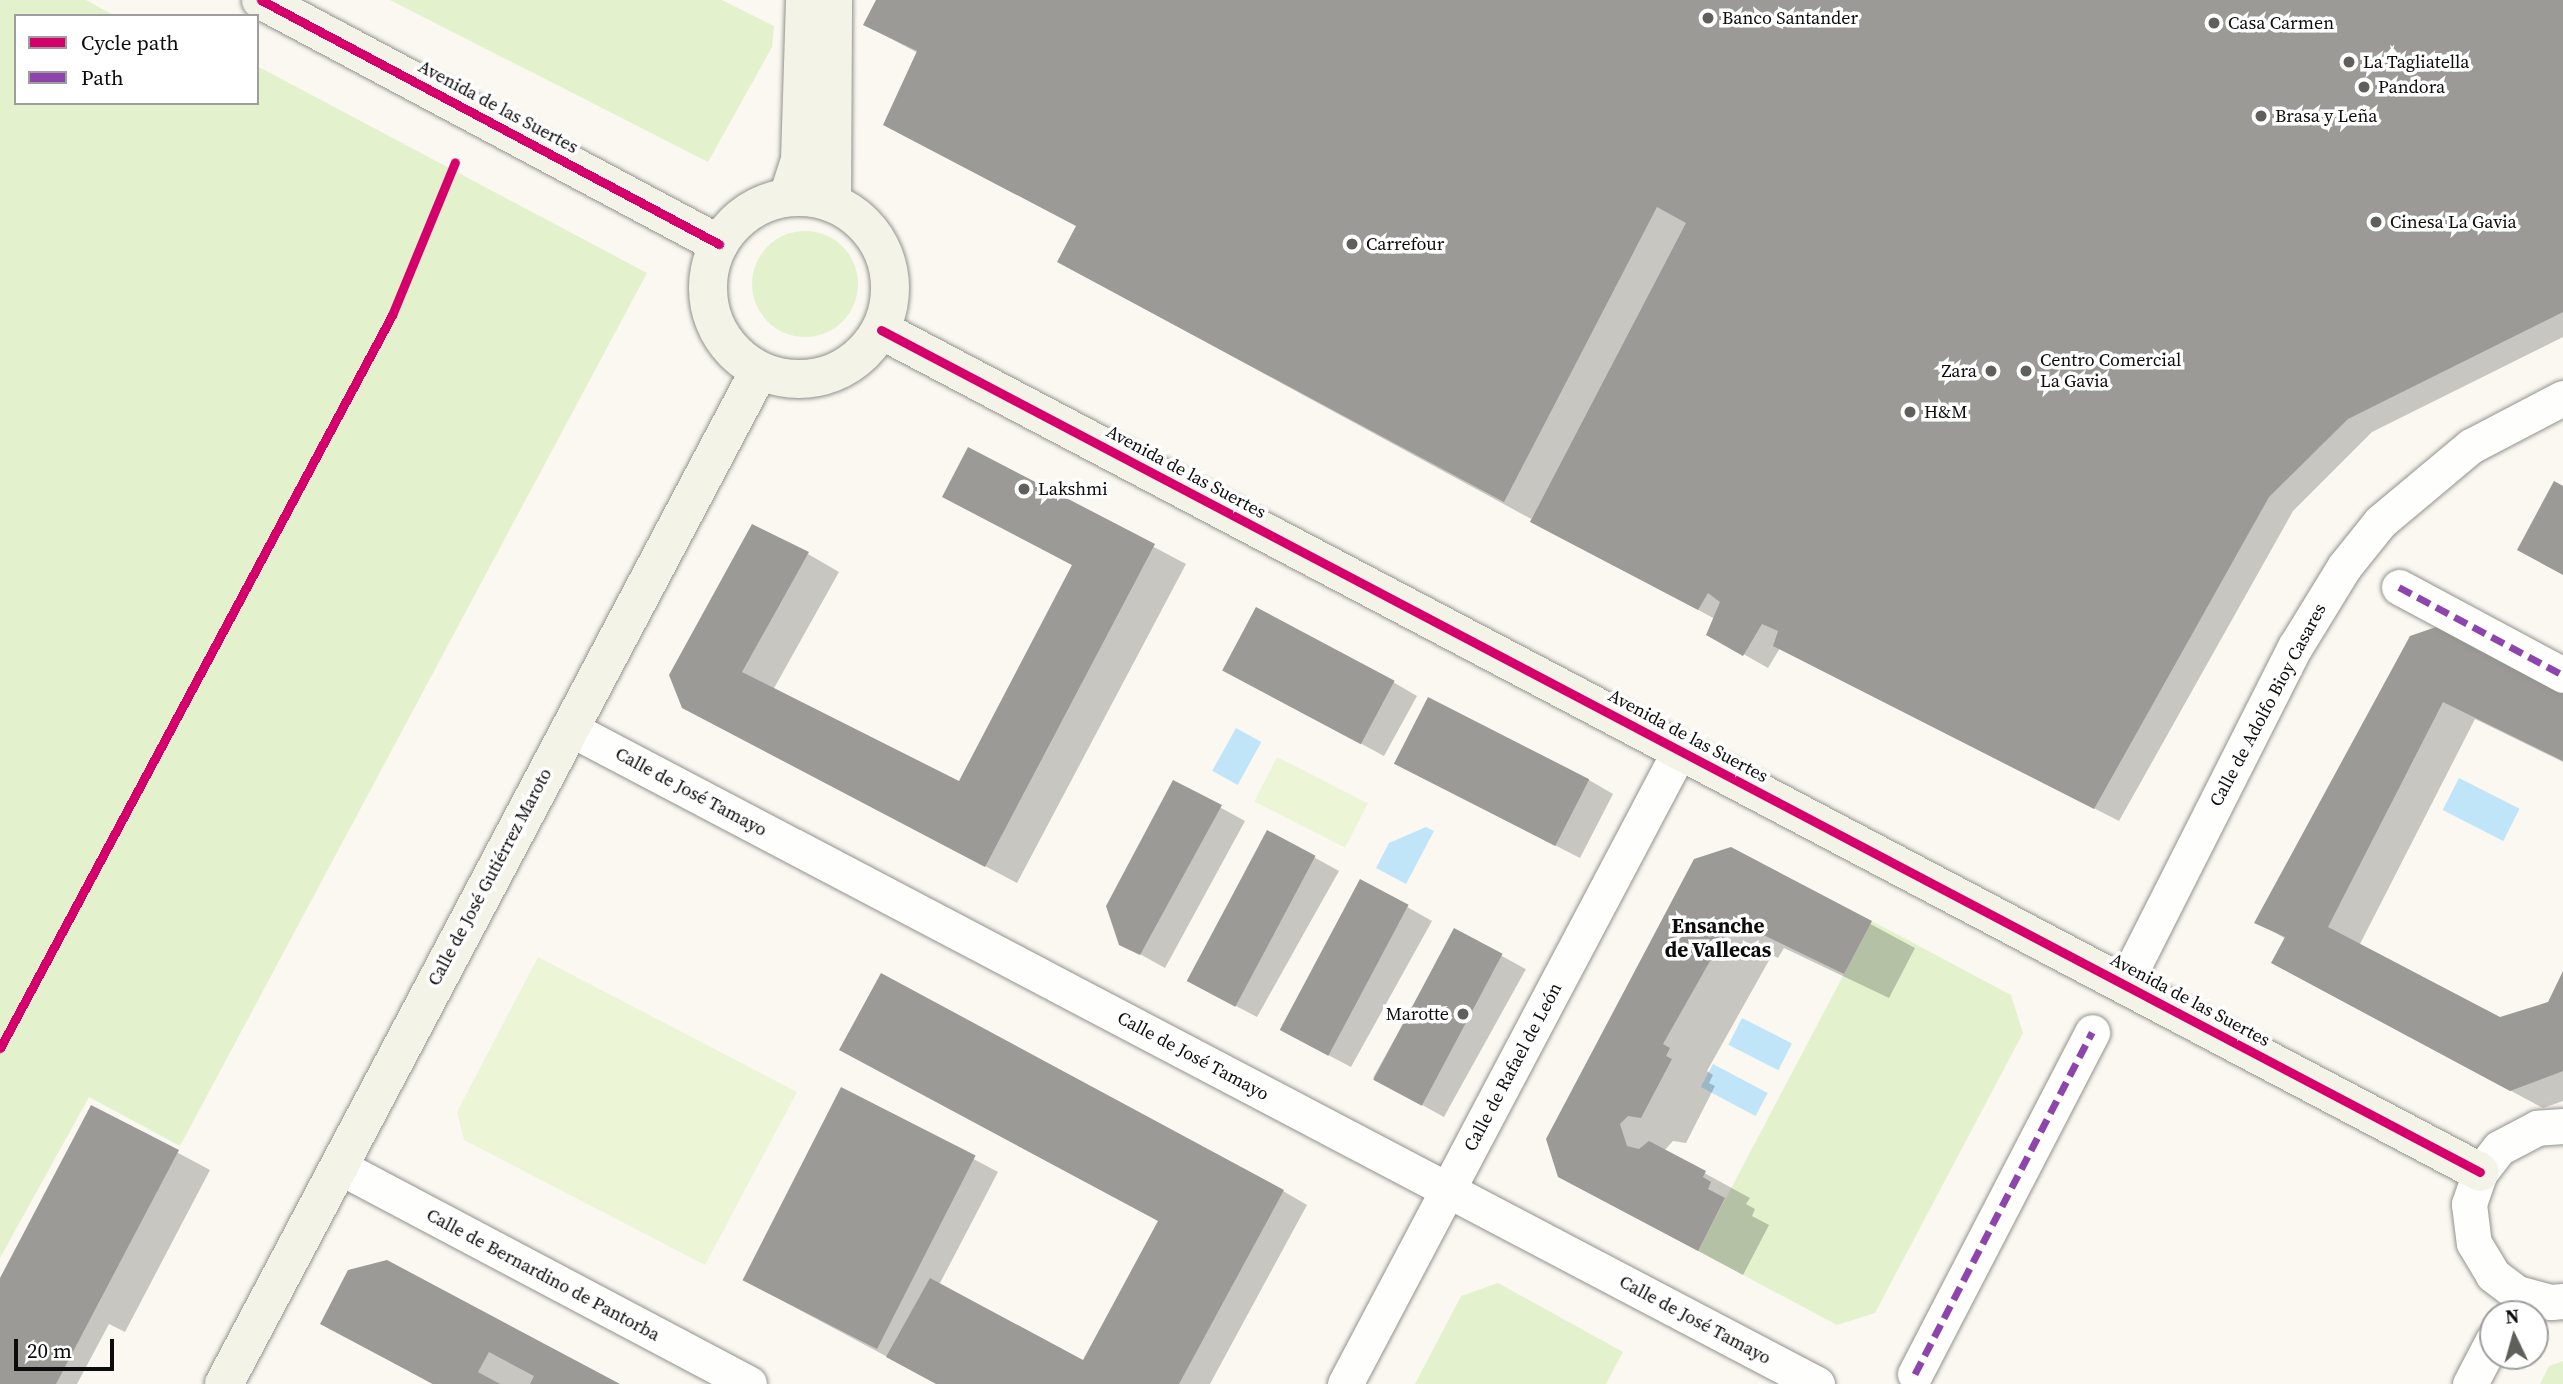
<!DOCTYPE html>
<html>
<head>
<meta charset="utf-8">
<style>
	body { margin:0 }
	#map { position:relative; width:2563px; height:1384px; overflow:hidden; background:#faf8f0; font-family:"Source Serif 4",serif }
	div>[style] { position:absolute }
	.green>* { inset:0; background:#e3f2cd }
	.round { border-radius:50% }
	.pitch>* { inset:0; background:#edf5d7; transform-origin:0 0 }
	.water>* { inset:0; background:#c1e5f8; transform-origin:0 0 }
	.shadow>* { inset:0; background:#0003; transform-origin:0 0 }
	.building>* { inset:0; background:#9c9a96; transform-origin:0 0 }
	.roads { filter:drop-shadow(0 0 2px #93928f) drop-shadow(0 0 2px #93928f) }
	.street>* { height:35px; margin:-17.5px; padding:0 17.5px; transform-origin:17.5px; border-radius:17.5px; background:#fefefd }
	.secondary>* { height:38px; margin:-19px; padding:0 19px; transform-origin:19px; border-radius:19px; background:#f4f3e8 }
	.secondary>.ring { margin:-19px; padding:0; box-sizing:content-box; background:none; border:38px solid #f4f3e8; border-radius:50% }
	.quiet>* { height:7px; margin-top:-3.5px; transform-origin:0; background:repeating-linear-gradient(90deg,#8e44ad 0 14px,transparent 0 21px) }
	.cycleway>* { height:9px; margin:-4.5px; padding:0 4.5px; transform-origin:4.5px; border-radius:4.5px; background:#d6006c }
	.dots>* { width:19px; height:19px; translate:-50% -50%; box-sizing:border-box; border:4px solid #fff; border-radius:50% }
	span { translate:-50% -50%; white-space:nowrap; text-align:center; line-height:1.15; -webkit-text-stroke:7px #fff; paint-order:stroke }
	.poi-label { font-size:18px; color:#0c0c0c }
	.left { translate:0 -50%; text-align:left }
	.right { translate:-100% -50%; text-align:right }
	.street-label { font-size:18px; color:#0c0c0c }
	.quarter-label { font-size:21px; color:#0c0c0c; font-weight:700 }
	.legend { position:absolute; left:14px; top:14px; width:245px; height:91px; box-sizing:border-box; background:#fff; border:2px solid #9e9e9e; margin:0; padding:9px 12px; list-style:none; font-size:21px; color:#0c0c0c }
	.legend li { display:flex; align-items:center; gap:14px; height:35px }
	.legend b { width:35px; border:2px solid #9e9e9e }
	.north { position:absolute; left:2479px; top:1300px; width:70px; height:70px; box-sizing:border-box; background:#fff; border:2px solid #9e9e9e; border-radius:50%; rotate:355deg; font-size:19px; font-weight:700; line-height:28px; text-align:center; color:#0c0c0c }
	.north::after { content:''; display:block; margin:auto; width:24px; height:32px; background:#5f5f5c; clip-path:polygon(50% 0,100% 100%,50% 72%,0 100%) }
	.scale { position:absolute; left:14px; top:1339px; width:100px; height:32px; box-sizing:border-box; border:4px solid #0c0c0c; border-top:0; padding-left:9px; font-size:21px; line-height:24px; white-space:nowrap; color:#0c0c0c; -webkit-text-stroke:5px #fff; paint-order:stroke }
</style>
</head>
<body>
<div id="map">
	<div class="green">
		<div style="clip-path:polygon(0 0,86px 0,115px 16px,16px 16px,16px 103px,257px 103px,257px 66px,647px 273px,180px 1146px,89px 1097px,0 1258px)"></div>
		<div style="clip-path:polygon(390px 0,722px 0,774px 26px,772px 47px,708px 162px)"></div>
		<div class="round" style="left:752px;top:231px;width:106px;height:106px"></div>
		<div style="clip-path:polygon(1872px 921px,2011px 995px,2023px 1033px,1875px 1313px,1837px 1325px,1698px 1251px)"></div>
		<div style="clip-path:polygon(1498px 1283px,1623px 1352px,1606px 1384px,1415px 1384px,1461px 1296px)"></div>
		<div style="clip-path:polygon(2563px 1361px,2563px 1384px,2540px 1384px,2549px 1366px)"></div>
	</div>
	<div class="pitch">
		<div style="left:1277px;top:757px;width:102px;height:50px;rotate:27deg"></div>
		<div style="clip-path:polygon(538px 957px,797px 1092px,705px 1265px,464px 1140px,457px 1112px)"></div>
	</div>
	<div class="water">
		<div style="left:1236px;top:728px;width:29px;height:49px;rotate:29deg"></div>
		<div style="left:2459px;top:778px;width:68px;height:36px;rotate:27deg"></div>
		<div style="clip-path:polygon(1426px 827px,1434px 831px,1406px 884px,1376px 868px,1389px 843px)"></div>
		<div style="left:1742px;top:1018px;width:56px;height:30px;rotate:27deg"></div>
		<div style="left:1713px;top:1064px;width:62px;height:26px;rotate:28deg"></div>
	</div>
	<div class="shadow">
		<div style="clip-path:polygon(878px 0,2563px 0,2563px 337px,2372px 432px,2293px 511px,2119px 821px,1780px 648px,1768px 668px,1708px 634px,1715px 619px,1090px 279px,1078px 226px,885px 125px,918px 53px,865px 25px)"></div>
		<div style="clip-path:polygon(969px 449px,1186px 564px,1017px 883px,684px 706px,808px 554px,839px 572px,773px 690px,959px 783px,1074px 566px,944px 496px)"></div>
		<div style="clip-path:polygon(2411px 638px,2563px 694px,2563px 762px,2475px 719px,2359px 946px,2500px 1019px,2549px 1004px,2563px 975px,2563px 1101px,2543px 1108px,2304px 980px,2286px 939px,2257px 922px)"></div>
		<div style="clip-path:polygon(1393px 682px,1417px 696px,1384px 756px,1248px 683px)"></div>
		<div style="clip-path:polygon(1396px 764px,1589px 780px,1613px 794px,1580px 858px)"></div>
		<div style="clip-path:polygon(1174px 782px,1245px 821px,1165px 968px,1120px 943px)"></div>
		<div style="clip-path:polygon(1268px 832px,1339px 871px,1257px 1017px,1215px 995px)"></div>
		<div style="clip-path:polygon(1731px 849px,1915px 948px,1889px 998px,1784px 948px,1778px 958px,1772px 955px,1707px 1071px,1713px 1075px,1709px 1083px,1715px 1086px,1686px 1143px,1673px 1141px,1664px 1151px,1750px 1198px,1746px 1204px,1755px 1209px,1752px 1216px,1769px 1225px,1743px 1275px,1559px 1176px)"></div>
		<div style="clip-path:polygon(1361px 881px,1432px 921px,1351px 1067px,1309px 1045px)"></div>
		<div style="left:1455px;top:930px;width:81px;height:169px;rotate:29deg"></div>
		<div style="clip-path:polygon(842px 1089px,998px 1172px,939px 1285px,1083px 1362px,1160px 1221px,1283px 1191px,1307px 1205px,1210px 1384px,938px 1384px,766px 1292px)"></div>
		<div style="clip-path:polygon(92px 1107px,210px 1170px,125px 1332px,109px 1324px,77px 1384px,0 1384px,0 1282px)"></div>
		<div style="clip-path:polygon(350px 1272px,616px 1384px,432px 1384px,322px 1323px)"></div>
	</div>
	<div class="building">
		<div style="clip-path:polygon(876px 0,2563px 0,2563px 312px,2348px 419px,2269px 497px,2094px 809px,1773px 646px,1778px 631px,1762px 624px,1743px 656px,1706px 635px,1720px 602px,1708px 593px,1698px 610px,1530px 522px,1686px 223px,1657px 207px,1504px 502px,1057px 262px,1076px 226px,883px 125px,917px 51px,863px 25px)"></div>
		<div style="clip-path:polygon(968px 447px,1155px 544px,985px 867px,682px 708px,669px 675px,752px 524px,809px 552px,742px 672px,959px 781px,1072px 565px,942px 497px)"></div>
		<div style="clip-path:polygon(2554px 481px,2563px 486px,2563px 575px,2517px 550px)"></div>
		<div style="left:1256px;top:607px;width:157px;height:72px;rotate:28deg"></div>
		<div style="clip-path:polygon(2439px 626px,2563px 692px,2563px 761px,2443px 702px,2328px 927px,2500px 1017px,2548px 1002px,2563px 971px,2563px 1071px,2510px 1091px,2271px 963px,2285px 937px,2254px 923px,2410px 636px)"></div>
		<div style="left:1428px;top:697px;width:181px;height:75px;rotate:27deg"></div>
		<div style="clip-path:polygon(1173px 780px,1222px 805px,1140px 955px,1119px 945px,1106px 906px)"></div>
		<div style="left:1267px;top:830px;width:55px;height:171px;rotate:28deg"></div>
		<div style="clip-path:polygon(1731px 847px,1872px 921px,1844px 974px,1739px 923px,1733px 934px,1727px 931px,1663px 1044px,1670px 1048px,1666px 1056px,1672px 1059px,1641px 1118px,1628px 1116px,1620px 1124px,1627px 1146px,1639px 1149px,1649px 1141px,1706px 1171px,1703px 1177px,1711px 1182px,1708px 1189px,1725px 1198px,1698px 1251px,1558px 1177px,1546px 1139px,1694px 859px)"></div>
		<div style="left:1360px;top:879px;width:55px;height:171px;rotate:28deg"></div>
		<div style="left:1454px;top:928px;width:55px;height:172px;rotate:28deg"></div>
		<div style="clip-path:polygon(881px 973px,1284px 1190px,1179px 1384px,936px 1384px,886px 1357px,930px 1278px,1083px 1360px,1158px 1221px,839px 1050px)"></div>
		<div style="left:841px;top:1087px;width:151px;height:217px;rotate:27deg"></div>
		<div style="clip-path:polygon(91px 1105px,179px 1150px,56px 1384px,0 1384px,0 1278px)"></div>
		<div style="clip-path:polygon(387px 1260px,605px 1376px,620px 1384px,530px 1384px,534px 1376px,489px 1352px,478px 1372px,500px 1384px,433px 1384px,320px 1324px,348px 1270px)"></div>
	</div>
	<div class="roads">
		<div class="street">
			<div style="left:2399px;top:587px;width:186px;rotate:28.2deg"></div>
			<div style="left:569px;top:728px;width:1410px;rotate:27.73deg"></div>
			<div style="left:2125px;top:983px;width:377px;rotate:-63.2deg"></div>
			<div style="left:2295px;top:647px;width:94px;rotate:-58.5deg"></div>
			<div style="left:2344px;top:567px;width:58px;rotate:-51.3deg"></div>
			<div style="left:2380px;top:522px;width:119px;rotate:-39.9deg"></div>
			<div style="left:2471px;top:446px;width:104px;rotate:-27.6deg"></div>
			<div style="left:2563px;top:1126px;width:26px;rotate:176deg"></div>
			<div style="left:2537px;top:1128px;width:43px;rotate:152.2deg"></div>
			<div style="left:2499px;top:1148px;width:31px;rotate:128deg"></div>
			<div style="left:2480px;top:1172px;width:34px;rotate:109deg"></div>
			<div style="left:2469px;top:1204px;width:39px;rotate:83deg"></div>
			<div style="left:2474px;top:1243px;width:37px;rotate:59deg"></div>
			<div style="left:2493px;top:1275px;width:30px;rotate:37deg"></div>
			<div style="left:2517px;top:1293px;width:35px;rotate:15deg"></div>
			<div style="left:2551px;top:1302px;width:12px;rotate:-5deg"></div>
			<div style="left:338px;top:1166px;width:465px;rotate:27.9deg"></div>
			<div style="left:1915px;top:1374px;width:385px;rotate:-62.6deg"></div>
			<div style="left:1345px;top:1384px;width:717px;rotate:-62.15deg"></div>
			<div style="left:2470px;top:1384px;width:50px;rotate:-62.4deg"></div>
		</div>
		<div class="secondary">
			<div style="left:261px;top:0;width:519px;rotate:28.05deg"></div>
			<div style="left:788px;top:197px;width:39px;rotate:-72deg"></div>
			<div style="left:800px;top:160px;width:160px;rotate:-88.2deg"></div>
			<div class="ring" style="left:708px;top:197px;width:144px;height:144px"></div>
			<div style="left:832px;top:203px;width:203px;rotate:-89.7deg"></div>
			<div style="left:881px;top:330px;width:1807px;rotate:27.77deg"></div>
			<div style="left:224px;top:1384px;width:1146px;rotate:-62.16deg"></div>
		</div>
	</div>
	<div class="quiet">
		<div style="left:2399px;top:587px;width:186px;rotate:28.2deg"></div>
		<div style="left:1915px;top:1374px;width:385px;rotate:-62.6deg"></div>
	</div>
	<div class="cycleway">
		<div style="left:261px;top:0;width:519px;rotate:28.05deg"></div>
		<div style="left:881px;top:330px;width:1807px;rotate:27.77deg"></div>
		<div style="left:0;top:1048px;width:831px;rotate:-61.86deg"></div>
		<div style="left:392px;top:315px;width:165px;rotate:-67.6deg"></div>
	</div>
	<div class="dots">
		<div style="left:1708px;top:18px;background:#5f5f5c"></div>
		<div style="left:2214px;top:23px;background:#5f5f5c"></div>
		<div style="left:2349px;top:62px;background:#5f5f5c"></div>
		<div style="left:2364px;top:87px;background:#5f5f5c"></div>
		<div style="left:2261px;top:116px;background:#5f5f5c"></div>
		<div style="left:2376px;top:222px;background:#5f5f5c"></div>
		<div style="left:1352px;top:244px;background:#5f5f5c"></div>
		<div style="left:1991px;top:371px;background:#5f5f5c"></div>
		<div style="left:2026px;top:371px;background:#5f5f5c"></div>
		<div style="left:1910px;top:412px;background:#5f5f5c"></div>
		<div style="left:1024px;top:489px;background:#5f5f5c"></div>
		<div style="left:1463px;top:1014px;background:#5f5f5c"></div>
	</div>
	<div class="poi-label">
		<span class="left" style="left:1722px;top:18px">Banco Santander</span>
		<span class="left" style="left:2228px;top:23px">Casa Carmen</span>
		<span class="left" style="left:2363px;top:62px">La Tagliatella</span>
		<span class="left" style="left:2378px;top:87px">Pandora</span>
		<span class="left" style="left:2275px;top:116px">Brasa y Leña</span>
		<span class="left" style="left:2390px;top:222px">Cinesa La Gavia</span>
		<span class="left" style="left:1366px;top:244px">Carrefour</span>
		<span class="left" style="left:2040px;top:371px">Centro Comercial<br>La Gavia</span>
		<span class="right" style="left:1977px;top:371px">Zara</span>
		<span class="left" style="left:1924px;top:412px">H&amp;M</span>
		<span class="left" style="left:1038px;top:489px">Lakshmi</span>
		<span class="right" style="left:1449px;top:1014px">Marotte</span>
	</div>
	<div class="street-label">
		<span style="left:498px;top:107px;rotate:28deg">Avenida de las Suertes</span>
		<span style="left:1186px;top:472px;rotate:28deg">Avenida de las Suertes</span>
		<span style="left:2268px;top:705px;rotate:-62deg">Calle de Adolfo Bioy Casares</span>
		<span style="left:1688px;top:736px;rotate:28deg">Avenida de las Suertes</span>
		<span style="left:691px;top:792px;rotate:28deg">Calle de José Tamayo</span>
		<span style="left:490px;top:877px;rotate:-62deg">Calle de José Gutiérrez Maroto</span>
		<span style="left:2190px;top:1000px;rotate:28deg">Avenida de las Suertes</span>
		<span style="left:1193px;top:1056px;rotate:28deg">Calle de José Tamayo</span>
		<span style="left:1513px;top:1067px;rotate:-62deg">Calle de Rafael de León</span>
		<span style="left:543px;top:1275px;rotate:28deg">Calle de Bernardino de Pantorba</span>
		<span style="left:1695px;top:1320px;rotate:28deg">Calle de José Tamayo</span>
	</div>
	<div class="quarter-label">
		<span style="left:1718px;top:938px">Ensanche<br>de Vallecas</span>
	</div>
	<ul class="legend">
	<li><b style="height:9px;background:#d6006c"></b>Cycle path</li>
	<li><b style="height:9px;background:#8e44ad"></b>Path</li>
	</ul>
	<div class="north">N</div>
	<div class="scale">20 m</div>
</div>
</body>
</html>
